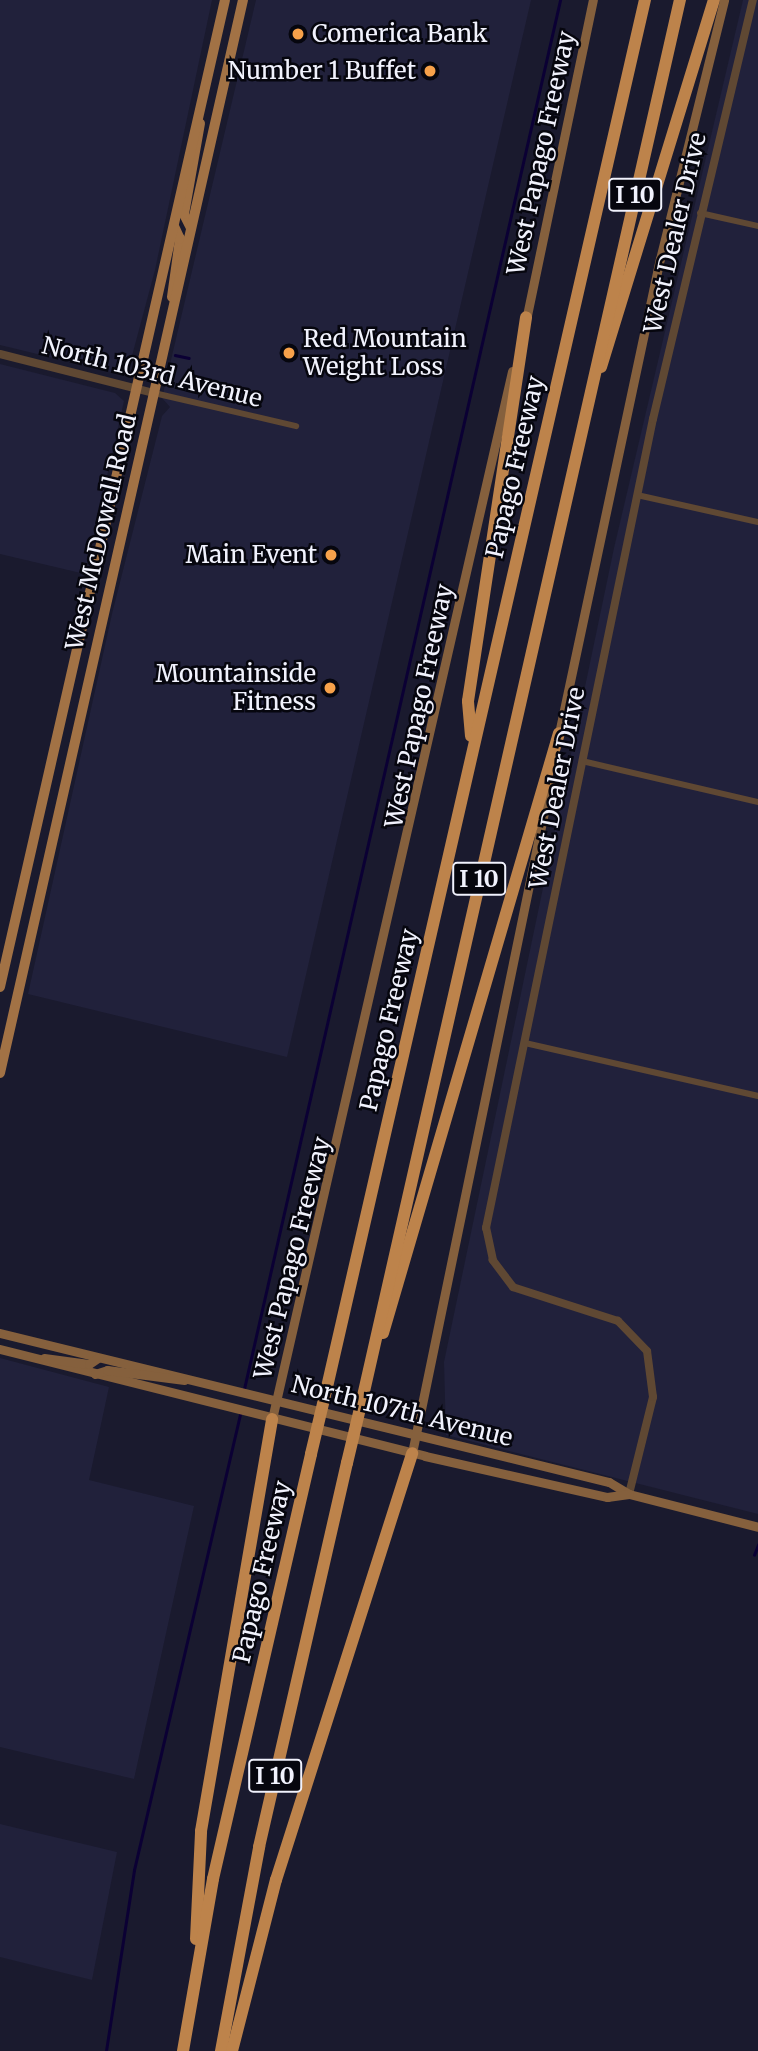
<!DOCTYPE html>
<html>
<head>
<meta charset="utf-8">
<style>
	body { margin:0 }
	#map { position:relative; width:758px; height:2051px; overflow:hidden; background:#1a1a2e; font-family:Merriweather,serif }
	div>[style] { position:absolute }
	.built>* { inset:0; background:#21213b }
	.stream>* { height:2.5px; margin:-1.25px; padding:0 1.25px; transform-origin:1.25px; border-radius:1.25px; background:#0b0034 }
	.minor>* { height:6px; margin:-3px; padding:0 3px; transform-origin:3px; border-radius:3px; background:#5f4833 }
	.tertiary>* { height:8px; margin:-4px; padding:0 4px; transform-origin:4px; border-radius:4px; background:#5f4833 }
	.secondary>* { height:9px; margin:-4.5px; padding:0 4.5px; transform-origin:4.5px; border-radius:4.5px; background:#85603d }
	.primary>* { height:10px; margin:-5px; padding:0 5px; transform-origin:5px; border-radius:5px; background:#a27245 }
	.motorway>* { height:12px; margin:-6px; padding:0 6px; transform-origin:6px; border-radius:6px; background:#bd834b }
	.motorway-bridge>* { height:12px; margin:-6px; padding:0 6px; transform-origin:6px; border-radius:6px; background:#bd834b }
	.dots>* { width:19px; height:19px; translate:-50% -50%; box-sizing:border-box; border:4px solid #06060e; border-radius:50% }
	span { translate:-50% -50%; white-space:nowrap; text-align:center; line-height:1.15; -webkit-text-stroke:5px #06060e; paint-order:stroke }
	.shield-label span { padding:2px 5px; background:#06060e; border:2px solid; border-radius:5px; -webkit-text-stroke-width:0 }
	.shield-label { font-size:23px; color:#f1f2fd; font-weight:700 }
	.poi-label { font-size:24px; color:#f1f2fd }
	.left { translate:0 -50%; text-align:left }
	.right { translate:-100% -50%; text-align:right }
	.street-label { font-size:24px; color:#f1f2fd }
</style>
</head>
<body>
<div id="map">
	<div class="built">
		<div style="clip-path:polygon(0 0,212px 0,155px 270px,129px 367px,120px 374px,0 345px)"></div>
		<div style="clip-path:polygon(256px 0,531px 0,287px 1057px,28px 994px,112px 614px,162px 416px,170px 407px,162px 398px)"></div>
		<div style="clip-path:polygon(743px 0,758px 0,758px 1514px,446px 1435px,444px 1362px,614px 548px)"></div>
		<div style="clip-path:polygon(0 364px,115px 393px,124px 401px,85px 574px,0 554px)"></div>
		<div style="clip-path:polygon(0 1358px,109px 1387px,89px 1480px,194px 1506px,134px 1779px,0 1747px)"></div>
		<div style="clip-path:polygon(0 1824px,117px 1852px,92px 1980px,0 1957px)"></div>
	</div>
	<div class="stream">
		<div style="left:175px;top:355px;width:14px;rotate:12deg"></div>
		<div style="left:244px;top:1389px;width:1424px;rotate:-77.18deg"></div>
		<div style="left:754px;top:1555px;width:11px;rotate:-68deg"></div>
		<div style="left:106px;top:2051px;width:183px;rotate:-81.2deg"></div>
		<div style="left:134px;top:1870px;width:469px;rotate:-76.9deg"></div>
	</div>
	<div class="minor">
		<div style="left:700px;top:213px;width:59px;rotate:12.6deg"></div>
		<div style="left:154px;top:393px;width:146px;rotate:13.1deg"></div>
		<div style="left:637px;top:495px;width:124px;rotate:12.6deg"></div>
		<div style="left:582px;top:761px;width:181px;rotate:13.1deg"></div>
		<div style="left:525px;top:1043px;width:239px;rotate:12.8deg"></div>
	</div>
	<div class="tertiary">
		<div style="left:0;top:354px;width:159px;rotate:14.2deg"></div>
		<div style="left:629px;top:1494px;width:100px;rotate:-76.1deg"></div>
		<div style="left:653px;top:1397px;width:46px;rotate:-97.4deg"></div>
		<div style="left:647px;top:1351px;width:42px;rotate:-134deg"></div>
		<div style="left:618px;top:1321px;width:110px;rotate:-162.1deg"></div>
		<div style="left:513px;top:1287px;width:34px;rotate:-127deg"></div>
		<div style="left:493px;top:1260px;width:33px;rotate:-102deg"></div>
		<div style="left:486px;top:1228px;width:826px;rotate:-78.34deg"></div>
		<div style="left:653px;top:419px;width:431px;rotate:-76.6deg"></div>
	</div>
	<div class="secondary">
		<div style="left:526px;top:320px;width:327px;rotate:-78.2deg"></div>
		<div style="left:558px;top:738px;width:490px;rotate:-78deg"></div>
		<div style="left:660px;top:259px;width:267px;rotate:-76.1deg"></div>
		<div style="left:0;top:1333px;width:627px;rotate:13.75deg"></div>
		<div style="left:609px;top:1482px;width:23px;rotate:31deg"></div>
		<div style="left:629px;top:1494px;width:133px;rotate:14.3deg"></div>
		<div style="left:0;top:1349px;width:438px;rotate:14.1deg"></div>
		<div style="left:425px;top:1456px;width:187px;rotate:12.7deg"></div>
		<div style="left:607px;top:1497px;width:22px;rotate:-8deg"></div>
		<div style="left:44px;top:1358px;width:45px;rotate:7.6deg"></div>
		<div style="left:89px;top:1364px;width:11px;rotate:-34deg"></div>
		<div style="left:95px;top:1374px;width:13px;rotate:-18deg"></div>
		<div style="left:107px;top:1370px;width:78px;rotate:7.4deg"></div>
		<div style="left:272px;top:1419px;width:1075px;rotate:-77.1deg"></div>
		<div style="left:412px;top:1453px;width:684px;rotate:-78.36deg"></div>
	</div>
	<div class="primary">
		<div style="left:191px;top:228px;width:16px;rotate:-117deg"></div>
		<div style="left:184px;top:214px;width:92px;rotate:-80deg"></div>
		<div style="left:172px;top:297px;width:59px;rotate:-82.1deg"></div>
		<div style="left:180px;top:239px;width:14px;rotate:-115deg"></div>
		<div style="left:0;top:987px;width:1012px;rotate:-77.16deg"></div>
		<div style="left:0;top:1073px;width:1100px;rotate:-77.24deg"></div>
	</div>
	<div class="motorway">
		<div style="left:601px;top:367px;width:384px;rotate:-72.9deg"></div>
		<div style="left:471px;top:736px;width:35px;rotate:-95deg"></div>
		<div style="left:468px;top:701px;width:388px;rotate:-81.4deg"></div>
		<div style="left:383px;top:1333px;width:625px;rotate:-73.65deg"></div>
		<div style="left:327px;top:1387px;width:1423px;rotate:-77.09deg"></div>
		<div style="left:363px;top:1396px;width:1432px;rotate:-77.21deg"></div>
		<div style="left:196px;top:1939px;width:108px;rotate:-87.3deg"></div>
		<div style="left:201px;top:1831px;width:418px;rotate:-80.2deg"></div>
		<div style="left:183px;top:2051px;width:175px;rotate:-80.1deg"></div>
		<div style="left:213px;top:1879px;width:436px;rotate:-77deg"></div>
		<div style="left:221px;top:2051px;width:208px;rotate:-79.4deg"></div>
		<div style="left:259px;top:1847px;width:394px;rotate:-77.1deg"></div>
		<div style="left:232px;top:2051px;width:177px;rotate:-75.6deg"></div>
		<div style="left:276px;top:1880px;width:448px;rotate:-72.3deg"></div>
	</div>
	<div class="motorway-bridge">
		<div style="left:311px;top:1454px;width:69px;rotate:-76.6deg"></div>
		<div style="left:347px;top:1463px;width:69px;rotate:-76.6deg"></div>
	</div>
	<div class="dots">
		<div style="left:298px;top:34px;background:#f7a14a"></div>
		<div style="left:430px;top:71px;background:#f7a14a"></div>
		<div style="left:289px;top:353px;background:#f7a14a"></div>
		<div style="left:331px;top:555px;background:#f7a14a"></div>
		<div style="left:330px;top:688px;background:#f7a14a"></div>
	</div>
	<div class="shield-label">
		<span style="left:635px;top:195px">I 10</span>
		<span style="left:479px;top:879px">I 10</span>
		<span style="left:275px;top:1776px">I 10</span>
	</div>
	<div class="poi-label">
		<span class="left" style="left:312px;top:34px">Comerica Bank</span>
		<span class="right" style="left:416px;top:71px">Number 1 Buffet</span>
		<span class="left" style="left:303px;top:353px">Red Mountain<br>Weight Loss</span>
		<span class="right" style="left:317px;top:555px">Main Event</span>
		<span class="right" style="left:316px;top:688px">Mountainside<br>Fitness</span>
	</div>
	<div class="street-label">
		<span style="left:541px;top:153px;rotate:-78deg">West Papago Freeway</span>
		<span style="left:675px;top:233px;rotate:-77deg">West Dealer Drive</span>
		<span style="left:152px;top:372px;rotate:14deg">North 103rd Avenue</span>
		<span style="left:515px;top:467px;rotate:-77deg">Papago Freeway</span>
		<span style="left:101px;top:532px;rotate:-77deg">West McDowell Road</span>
		<span style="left:419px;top:706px;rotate:-78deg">West Papago Freeway</span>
		<span style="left:557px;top:788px;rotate:-79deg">West Dealer Drive</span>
		<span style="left:389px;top:1020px;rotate:-77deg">Papago Freeway</span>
		<span style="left:292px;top:1258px;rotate:-76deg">West Papago Freeway</span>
		<span style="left:402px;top:1411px;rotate:14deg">North 107th Avenue</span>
		<span style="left:262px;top:1572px;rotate:-77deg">Papago Freeway</span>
	</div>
</div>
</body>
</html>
